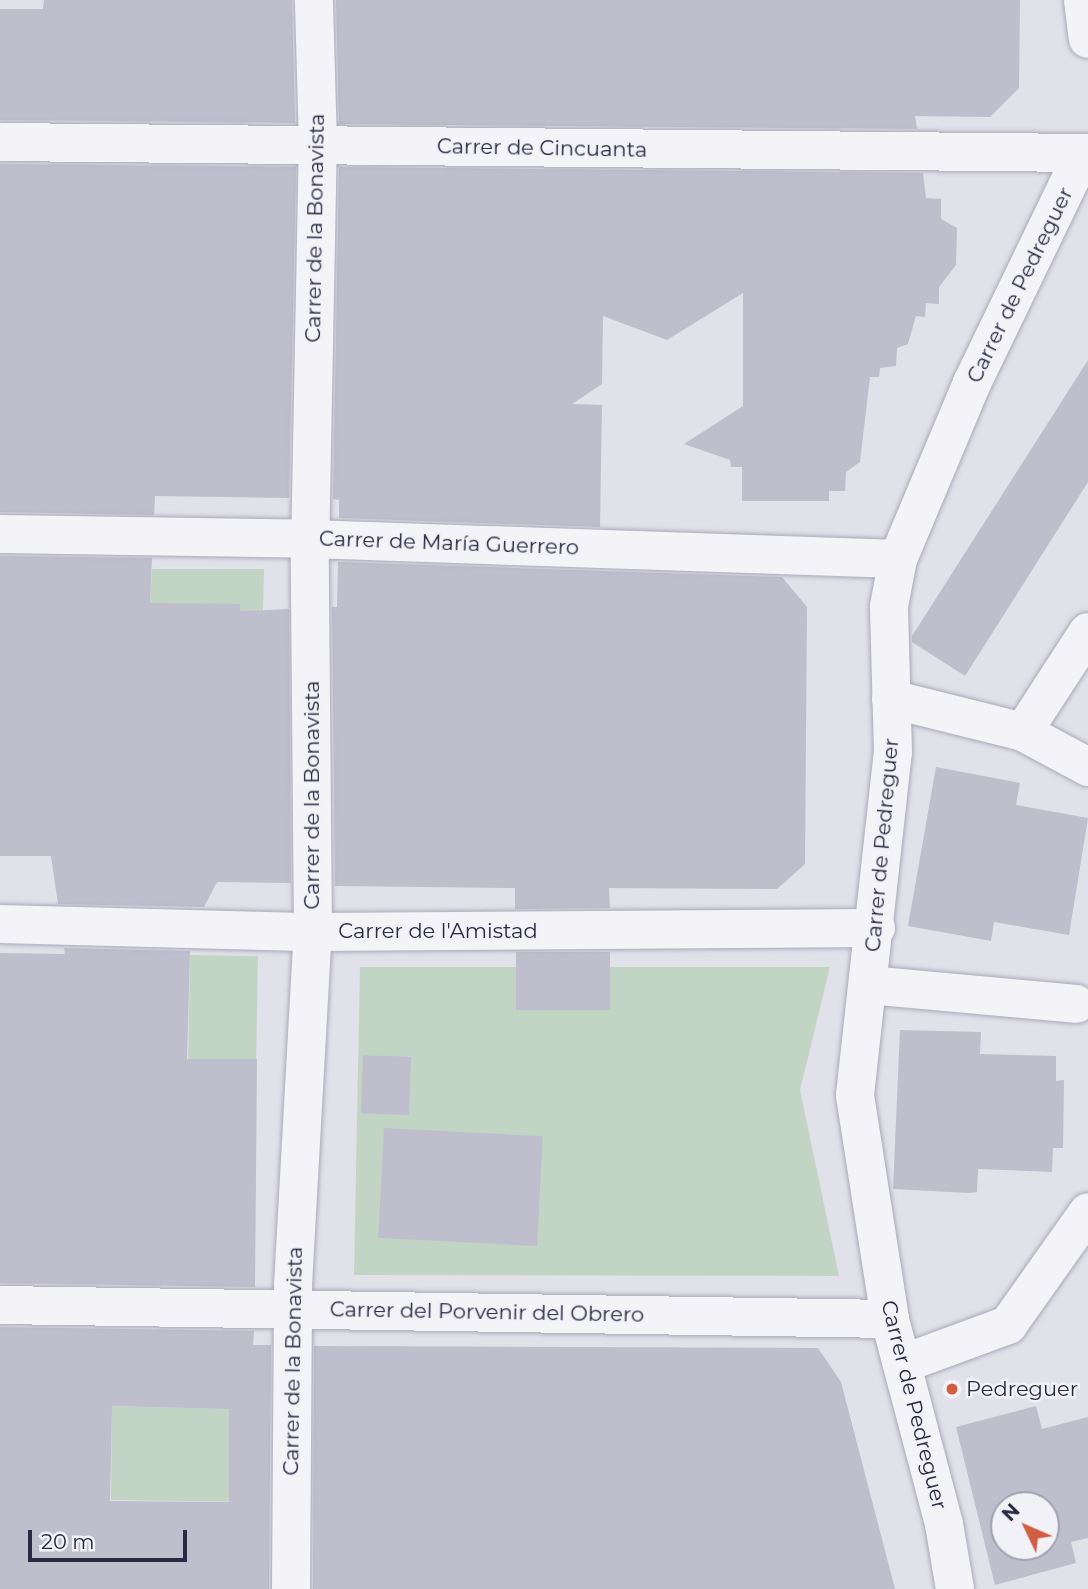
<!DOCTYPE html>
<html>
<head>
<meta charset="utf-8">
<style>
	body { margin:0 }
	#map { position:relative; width:1088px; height:1589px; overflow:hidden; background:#e1e1ea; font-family:Montserrat,sans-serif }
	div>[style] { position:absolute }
	.green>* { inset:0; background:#c2d4c3; transform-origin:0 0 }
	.building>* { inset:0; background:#bebecd; transform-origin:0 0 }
	.roads { filter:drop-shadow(0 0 2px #aaaab8) drop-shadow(0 0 2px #aaaab8) }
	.minor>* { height:38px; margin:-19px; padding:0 19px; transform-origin:19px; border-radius:19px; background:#f4f4f8 }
	.tertiary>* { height:38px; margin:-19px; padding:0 19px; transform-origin:19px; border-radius:19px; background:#f4f4f8 }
	.dots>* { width:19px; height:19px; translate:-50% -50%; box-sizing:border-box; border:4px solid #f1f1f7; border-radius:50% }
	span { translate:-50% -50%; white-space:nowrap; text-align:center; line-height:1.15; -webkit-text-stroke:5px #f1f1f7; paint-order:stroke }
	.street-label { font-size:21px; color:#292942 }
	.poi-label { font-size:21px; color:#292942 }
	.left { translate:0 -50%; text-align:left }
	.north { position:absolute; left:990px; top:1491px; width:70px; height:70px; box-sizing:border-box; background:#f1f1f7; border:2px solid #a1a1af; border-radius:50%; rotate:314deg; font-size:19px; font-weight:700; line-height:28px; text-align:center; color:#292942 }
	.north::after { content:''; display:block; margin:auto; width:24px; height:32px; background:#d15e43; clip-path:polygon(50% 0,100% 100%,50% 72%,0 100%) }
	.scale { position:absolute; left:28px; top:1530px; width:159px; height:32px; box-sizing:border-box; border:4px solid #292942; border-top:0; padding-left:9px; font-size:21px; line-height:24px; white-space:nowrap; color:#292942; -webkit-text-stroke:5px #f1f1f7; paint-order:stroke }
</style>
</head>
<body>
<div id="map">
	<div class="green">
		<div style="clip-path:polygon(152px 569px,264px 569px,263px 610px,240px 611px,240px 604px,150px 606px)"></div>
		<div style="left:190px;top:955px;width:68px;height:104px;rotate:1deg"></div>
		<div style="clip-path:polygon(360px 967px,830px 967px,800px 1090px,839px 1276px,354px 1275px)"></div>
		<div style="clip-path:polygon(112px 1406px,229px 1409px,253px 1502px,111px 1500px)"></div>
	</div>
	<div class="building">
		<div style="clip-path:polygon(44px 0,292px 0,295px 123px,0 120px,0 9px,43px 9px)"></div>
		<div style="clip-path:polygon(336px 0,1020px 0,1019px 88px,990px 117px,915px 116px,917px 129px,339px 124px)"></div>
		<div style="clip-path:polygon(0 164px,296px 167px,289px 498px,155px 496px,154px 515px,0 512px)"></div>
		<div style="clip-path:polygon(339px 167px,923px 173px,926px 198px,941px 199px,941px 219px,957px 228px,956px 265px,939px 287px,939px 304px,926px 303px,925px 317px,916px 316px,908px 344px,897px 348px,896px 366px,880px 368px,879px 377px,870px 377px,860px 462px,846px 472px,845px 491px,829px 491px,829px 501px,742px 501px,742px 467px,731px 467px,730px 460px,684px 444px,743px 406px,743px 293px,667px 340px,603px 316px,602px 384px,572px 404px,602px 405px,600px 527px,339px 518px,339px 500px,333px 499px)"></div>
		<div style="clip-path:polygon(1088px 360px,1088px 482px,965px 676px,912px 642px,912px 636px)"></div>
		<div style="clip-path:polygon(0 556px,152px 558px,150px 603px,240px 604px,240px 611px,289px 609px,291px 883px,217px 882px,204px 907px,58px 904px,51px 856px,0 856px)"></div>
		<div style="clip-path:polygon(338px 562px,782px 577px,807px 607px,805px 864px,777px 889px,609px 888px,610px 908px,515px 909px,515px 888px,335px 886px,332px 607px,337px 607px)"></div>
		<div style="clip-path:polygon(936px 767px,1020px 783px,1016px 805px,1088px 818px,1069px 935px,994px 922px,991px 941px,908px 926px)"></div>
		<div style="clip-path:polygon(64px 948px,190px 951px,187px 1059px,257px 1059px,255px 1287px,0 1283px,0 953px,65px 954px)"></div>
		<div style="left:516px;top:952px;width:94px;height:58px"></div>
		<div style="clip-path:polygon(900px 1030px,981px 1032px,980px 1054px,1056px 1056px,1056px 1081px,1064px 1080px,1063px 1148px,1053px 1148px,1052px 1172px,978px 1169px,977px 1192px,969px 1193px,893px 1189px)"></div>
		<div style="left:411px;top:1057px;width:58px;height:48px;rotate:92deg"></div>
		<div style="left:384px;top:1128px;width:159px;height:110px;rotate:3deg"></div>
		<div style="clip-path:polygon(evenodd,0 1327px,254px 1331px,253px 1345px,271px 1345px,269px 1589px,0 1589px,0 1327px,112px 1406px,229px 1409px,229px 1502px,110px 1501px,112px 1406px)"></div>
		<div style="clip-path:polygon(314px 1346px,818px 1348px,841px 1382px,895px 1589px,313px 1589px)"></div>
		<div style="clip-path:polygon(evenodd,1036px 1406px,1042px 1429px,1088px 1417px,1088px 1538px,1071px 1542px,1076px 1563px,995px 1585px,956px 1427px,1036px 1406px,1004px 1505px,1046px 1505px,1046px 1547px,1004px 1547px,1004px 1505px)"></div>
	</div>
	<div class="roads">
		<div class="minor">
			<div style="left:1083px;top:0;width:39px;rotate:83deg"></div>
			<div style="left:891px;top:699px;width:136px;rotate:14deg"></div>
			<div style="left:1023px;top:732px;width:74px;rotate:28.3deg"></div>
			<div style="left:1023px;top:732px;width:119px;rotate:-57deg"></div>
			<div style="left:0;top:924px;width:313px;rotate:1.5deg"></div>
			<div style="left:313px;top:932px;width:563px;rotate:-0.41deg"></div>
			<div style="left:868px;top:985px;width:209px;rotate:5.2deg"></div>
			<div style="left:0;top:1305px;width:890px;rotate:0.9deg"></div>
			<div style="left:902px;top:1364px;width:113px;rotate:-20.2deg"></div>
			<div style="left:1008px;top:1325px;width:138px;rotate:-54.7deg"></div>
			<div style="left:291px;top:1589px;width:304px;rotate:-89.6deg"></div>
			<div style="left:293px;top:1285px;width:354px;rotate:-86.8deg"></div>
			<div style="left:313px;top:932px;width:380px;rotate:-90.5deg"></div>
			<div style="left:310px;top:552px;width:406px;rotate:-88.9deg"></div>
			<div style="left:318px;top:146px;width:146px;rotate:-91.6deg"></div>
		</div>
		<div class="tertiary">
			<div style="left:0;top:142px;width:1088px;rotate:0.58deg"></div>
			<div style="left:0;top:534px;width:310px;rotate:0.9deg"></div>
			<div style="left:310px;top:539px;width:588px;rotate:1.95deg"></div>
			<div style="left:955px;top:1589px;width:66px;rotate:-99.6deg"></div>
			<div style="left:944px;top:1524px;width:212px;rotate:-104.8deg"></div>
			<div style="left:890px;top:1319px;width:227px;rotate:-98.9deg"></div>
			<div style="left:855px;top:1095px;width:345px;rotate:-83.7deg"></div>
			<div style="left:893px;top:752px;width:146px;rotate:-91.6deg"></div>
			<div style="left:889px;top:606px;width:48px;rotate:-79.2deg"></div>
			<div style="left:898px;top:559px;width:191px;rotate:-67.2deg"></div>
			<div style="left:972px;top:383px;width:255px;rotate:-64.2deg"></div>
		</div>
	</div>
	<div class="dots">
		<div style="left:952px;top:1389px;background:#d15e43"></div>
	</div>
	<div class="street-label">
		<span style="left:542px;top:148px;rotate:1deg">Carrer de Cincuanta</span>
		<span style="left:315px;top:228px;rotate:-89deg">Carrer de la Bonavista</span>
		<span style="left:1020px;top:285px;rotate:-64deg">Carrer de Pedreguer</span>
		<span style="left:449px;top:543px;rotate:2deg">Carrer de María Guerrero</span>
		<span style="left:312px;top:795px;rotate:-90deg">Carrer de la Bonavista</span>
		<span style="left:882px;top:845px;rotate:-85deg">Carrer de Pedreguer</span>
		<span style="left:438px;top:931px">Carrer de l'Amistad</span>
		<span style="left:487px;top:1312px;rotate:1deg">Carrer del Porvenir del Obrero</span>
		<span style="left:293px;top:1361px;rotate:-89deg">Carrer de la Bonavista</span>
		<span style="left:914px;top:1405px;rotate:76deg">Carrer de Pedreguer</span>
	</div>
	<div class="poi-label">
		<span class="left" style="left:966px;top:1389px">Pedreguer</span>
	</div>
	<div class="north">N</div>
	<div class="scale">20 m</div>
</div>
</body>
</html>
